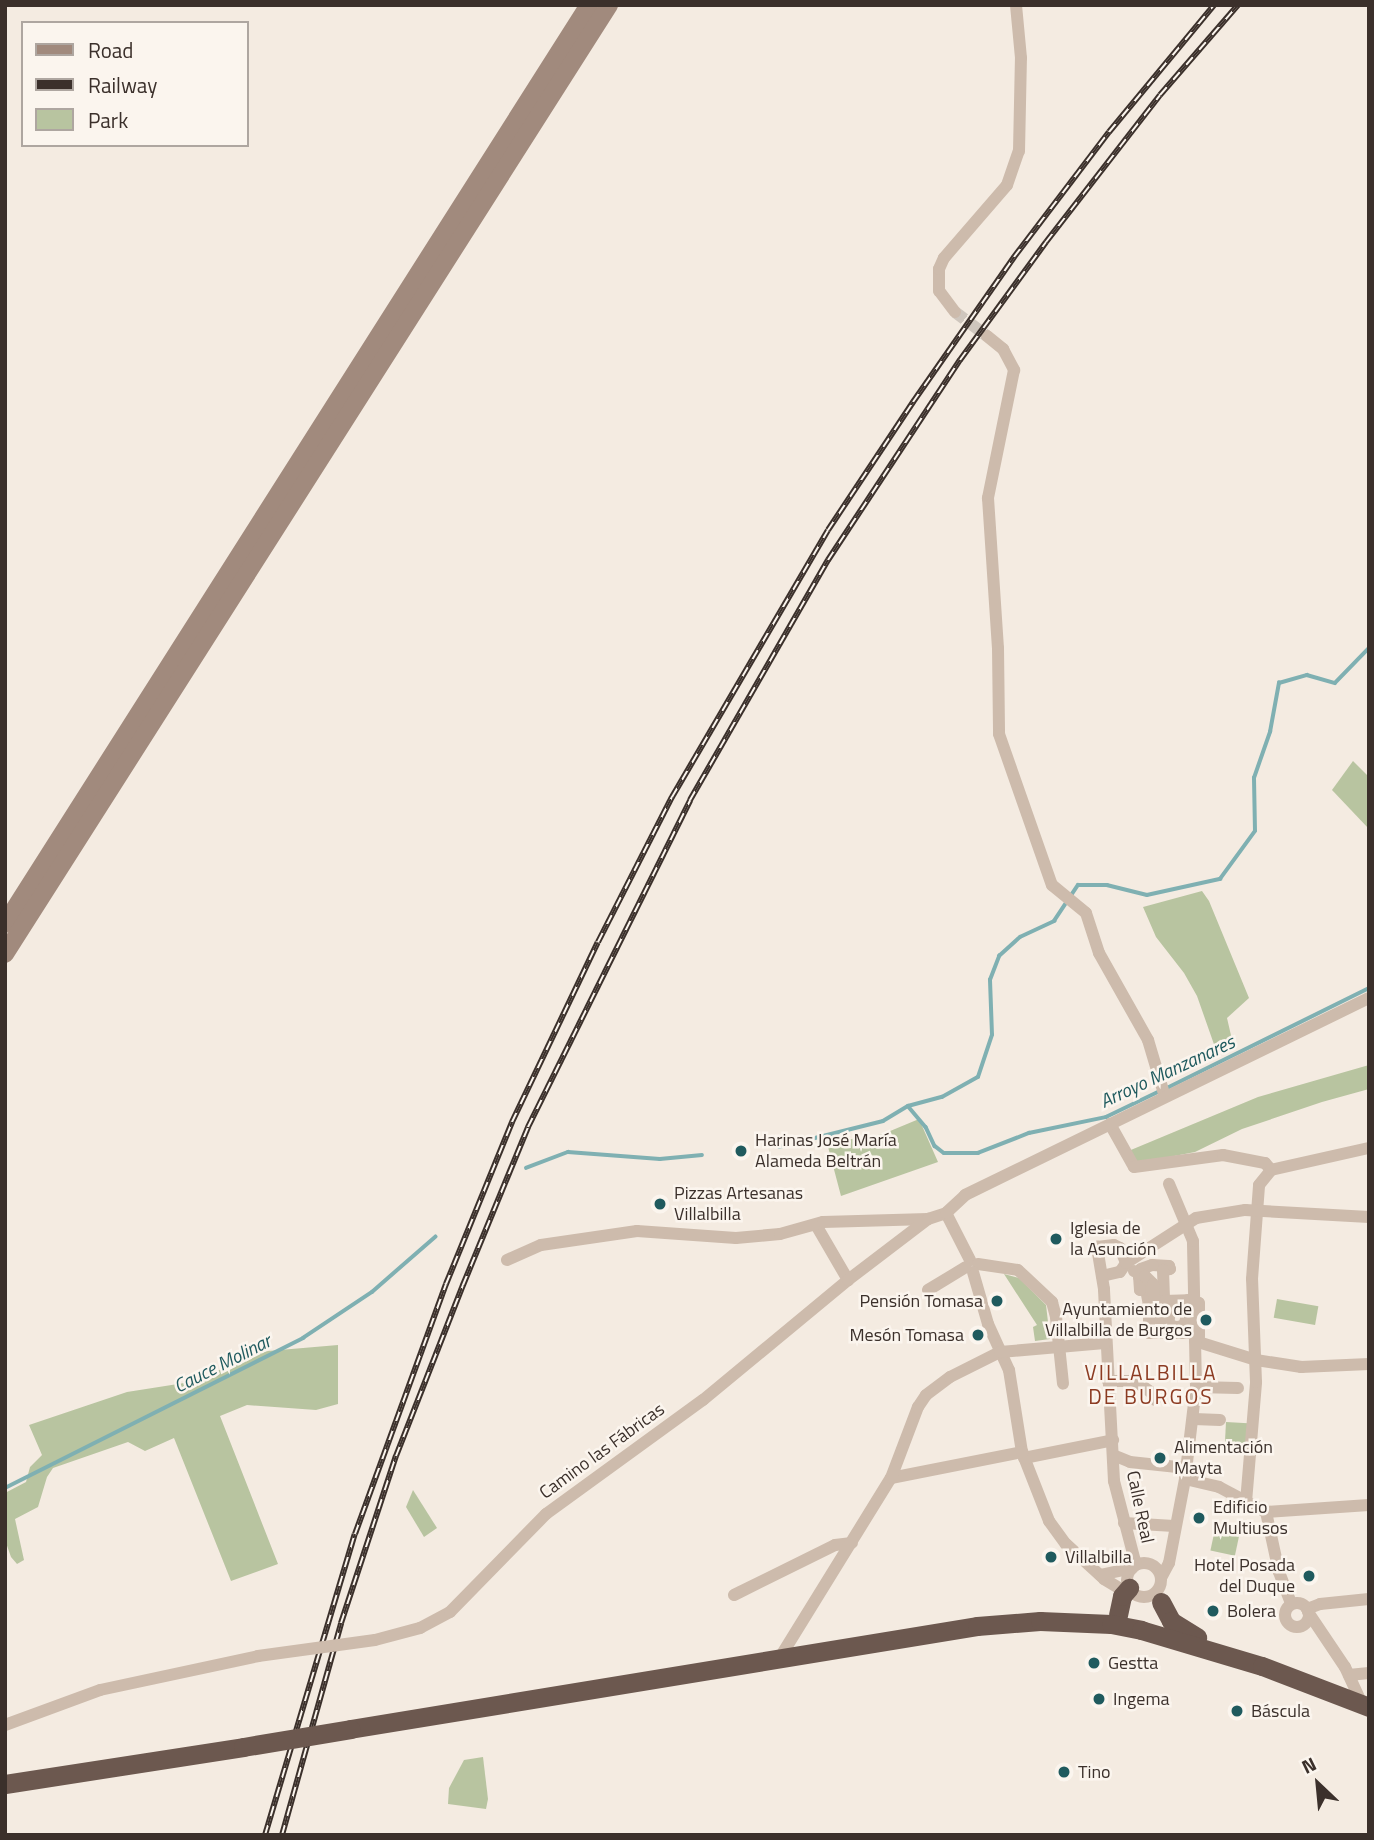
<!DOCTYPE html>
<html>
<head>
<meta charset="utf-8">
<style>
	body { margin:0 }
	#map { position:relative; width:1374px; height:1840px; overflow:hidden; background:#f4ebe1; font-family:"Titillium Web",sans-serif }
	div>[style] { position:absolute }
	.green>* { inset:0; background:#b8c4a0; transform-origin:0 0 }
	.stream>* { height:3.5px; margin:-1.75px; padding:0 1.75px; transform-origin:1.75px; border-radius:1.75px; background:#7fb0b2 }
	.minor-tunnel>* { height:12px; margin-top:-6px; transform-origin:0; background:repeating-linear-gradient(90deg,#cfc6bd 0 12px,transparent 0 18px) }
	.minor>* { height:12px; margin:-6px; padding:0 6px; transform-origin:6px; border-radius:6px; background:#cdbbac }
	.minor>.ring { margin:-6px; padding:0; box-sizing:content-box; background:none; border:12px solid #cdbbac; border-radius:50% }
	.secondary>* { height:18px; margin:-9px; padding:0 9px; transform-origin:9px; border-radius:9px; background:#a18a7d }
	.trunk>* { height:19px; margin:-9.5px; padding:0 9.5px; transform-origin:9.5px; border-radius:9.5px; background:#6c584f }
	.rail>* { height:6px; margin-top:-3px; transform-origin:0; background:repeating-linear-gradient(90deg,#fbf5ee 0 10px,#3b302b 0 20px); box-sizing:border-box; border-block:2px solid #3b302b }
	.minor-bridge>* { height:12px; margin:-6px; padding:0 6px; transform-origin:6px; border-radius:6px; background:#cdbbac }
	.trunk-bridge>* { height:19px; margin:-9.5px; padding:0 9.5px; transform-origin:9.5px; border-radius:9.5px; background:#6c584f }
	.dots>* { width:19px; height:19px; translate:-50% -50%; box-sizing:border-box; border:4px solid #fbf5ee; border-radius:50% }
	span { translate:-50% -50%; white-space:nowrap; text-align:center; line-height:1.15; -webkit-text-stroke:5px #fbf5ee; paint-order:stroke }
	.poi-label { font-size:18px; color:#3b302b }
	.left { translate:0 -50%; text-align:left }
	.right { translate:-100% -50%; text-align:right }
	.street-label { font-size:18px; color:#3b302b }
	.water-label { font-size:19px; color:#1f5a5e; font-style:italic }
	.quarter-label { font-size:21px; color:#8c3b22; letter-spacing:2px }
	.frame { position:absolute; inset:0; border:7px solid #3b302b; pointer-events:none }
	.legend { position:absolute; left:21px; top:21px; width:228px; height:126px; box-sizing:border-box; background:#fbf5ee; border:2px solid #aea6a0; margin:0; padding:9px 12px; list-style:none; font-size:21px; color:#3b302b }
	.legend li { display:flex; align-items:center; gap:14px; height:35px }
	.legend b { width:35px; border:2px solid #aea6a0 }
	.north { position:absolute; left:1283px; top:1749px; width:70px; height:70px; -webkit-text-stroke:5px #fbf5ee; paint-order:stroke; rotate:334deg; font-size:19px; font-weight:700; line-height:28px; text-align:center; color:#3b302b }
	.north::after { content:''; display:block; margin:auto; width:24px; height:32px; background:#3b302b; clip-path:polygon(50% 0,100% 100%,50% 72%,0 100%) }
</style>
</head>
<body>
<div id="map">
	<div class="green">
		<div style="clip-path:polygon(1353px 761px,1369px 777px,1369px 829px,1332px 790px)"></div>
		<div style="clip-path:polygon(1202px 891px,1209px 901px,1249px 998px,1227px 1018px,1233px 1044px,1216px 1050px,1197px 996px,1184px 973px,1156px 937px,1143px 907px)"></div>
		<div style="clip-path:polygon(1369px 1065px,1369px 1089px,1322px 1102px,1242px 1129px,1195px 1152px,1138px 1163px,1126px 1152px,1258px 1097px)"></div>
		<div style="clip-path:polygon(919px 1119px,938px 1162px,841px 1196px,827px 1143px,883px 1134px)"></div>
		<div style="clip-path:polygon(1004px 1274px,1019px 1278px,1046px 1305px,1050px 1339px,1035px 1341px,1033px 1327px,1037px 1325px)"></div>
		<div style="left:1277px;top:1299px;width:42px;height:19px;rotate:10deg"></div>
		<div style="clip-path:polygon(338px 1345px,338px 1404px,316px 1410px,247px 1405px,220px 1416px,278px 1564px,231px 1581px,174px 1438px,145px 1451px,128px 1442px,53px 1468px,47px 1477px,38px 1507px,15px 1519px,24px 1560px,17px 1564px,11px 1557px,5px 1540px,5px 1493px,26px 1482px,30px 1467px,42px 1455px,29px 1425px,127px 1392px,197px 1381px,246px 1357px,268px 1351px)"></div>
		<div style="left:1226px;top:1422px;width:22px;height:28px;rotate:3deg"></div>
		<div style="clip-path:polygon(413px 1490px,437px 1528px,424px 1537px,406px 1507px)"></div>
		<div style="left:1215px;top:1529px;width:25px;height:22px;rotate:12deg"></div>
		<div style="clip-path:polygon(483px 1757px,488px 1799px,486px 1809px,448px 1804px,449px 1788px,464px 1760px)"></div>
	</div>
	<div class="stream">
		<div style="left:1167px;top:1088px;width:225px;rotate:-26.3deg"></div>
		<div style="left:909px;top:1107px;width:26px;rotate:50deg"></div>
		<div style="left:926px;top:1127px;width:21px;rotate:65deg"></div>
		<div style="left:935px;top:1146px;width:11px;rotate:38deg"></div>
		<div style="left:944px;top:1153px;width:34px"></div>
		<div style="left:978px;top:1153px;width:55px;rotate:-21.4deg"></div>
		<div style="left:1029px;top:1133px;width:79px;rotate:-11.7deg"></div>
		<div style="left:1106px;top:1117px;width:60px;rotate:-25.7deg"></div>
		<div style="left:779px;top:1147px;width:107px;rotate:-14deg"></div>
		<div style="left:883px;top:1121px;width:29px;rotate:-31deg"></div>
		<div style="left:908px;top:1106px;width:35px;rotate:-15deg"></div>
		<div style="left:942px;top:1097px;width:41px;rotate:-29.1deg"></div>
		<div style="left:978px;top:1077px;width:44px;rotate:-71.6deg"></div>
		<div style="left:992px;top:1035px;width:55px;rotate:-92.1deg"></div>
		<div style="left:990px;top:980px;width:26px;rotate:-69deg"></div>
		<div style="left:999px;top:956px;width:28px;rotate:-42deg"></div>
		<div style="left:1020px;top:937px;width:38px;rotate:-25deg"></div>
		<div style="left:1054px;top:921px;width:43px;rotate:-56.3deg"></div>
		<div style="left:1078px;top:885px;width:29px"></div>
		<div style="left:1107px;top:885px;width:41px;rotate:14deg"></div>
		<div style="left:1147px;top:895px;width:75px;rotate:-12.4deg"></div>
		<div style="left:1220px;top:879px;width:59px;rotate:-53.9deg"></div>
		<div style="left:1255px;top:831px;width:53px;rotate:-91.1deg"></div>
		<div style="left:1254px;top:778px;width:49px;rotate:-70.8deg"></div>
		<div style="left:1270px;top:732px;width:50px;rotate:-79.6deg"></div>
		<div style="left:1279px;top:683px;width:29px;rotate:-16deg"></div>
		<div style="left:1307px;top:675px;width:29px;rotate:16deg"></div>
		<div style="left:1335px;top:683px;width:49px;rotate:-45.8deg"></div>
		<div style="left:526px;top:1168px;width:45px;rotate:-20.9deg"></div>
		<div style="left:568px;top:1152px;width:92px;rotate:4.4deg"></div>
		<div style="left:660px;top:1159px;width:42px;rotate:-5.4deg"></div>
		<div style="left:5px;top:1488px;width:334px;rotate:-26.7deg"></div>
		<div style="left:303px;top:1338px;width:83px;rotate:-33.7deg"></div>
		<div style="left:372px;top:1292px;width:84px;rotate:-41.1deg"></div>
	</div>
	<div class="minor-tunnel">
		<div style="left:955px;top:312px;width:40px;rotate:37deg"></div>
	</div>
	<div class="minor">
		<div style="left:955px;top:312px;width:26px;rotate:-127deg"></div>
		<div style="left:939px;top:291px;width:22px;rotate:-90deg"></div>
		<div style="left:939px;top:269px;width:12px;rotate:-66deg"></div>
		<div style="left:944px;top:258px;width:96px;rotate:-49.2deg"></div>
		<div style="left:1007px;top:185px;width:36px;rotate:-71deg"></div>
		<div style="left:1019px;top:151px;width:93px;rotate:-88.8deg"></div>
		<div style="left:1021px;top:58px;width:53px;rotate:-95.4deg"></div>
		<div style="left:987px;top:336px;width:21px;rotate:39deg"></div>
		<div style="left:1003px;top:349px;width:24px;rotate:62deg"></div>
		<div style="left:1014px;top:370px;width:131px;rotate:101.5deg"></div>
		<div style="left:988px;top:498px;width:150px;rotate:86.2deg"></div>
		<div style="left:998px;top:648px;width:86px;rotate:89.3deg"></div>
		<div style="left:999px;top:734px;width:160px;rotate:70.7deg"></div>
		<div style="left:1052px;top:885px;width:44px;rotate:39.5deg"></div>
		<div style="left:1086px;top:913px;width:42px;rotate:72deg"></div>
		<div style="left:1099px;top:953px;width:100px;rotate:60.6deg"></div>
		<div style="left:1148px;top:1040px;width:59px;rotate:73.4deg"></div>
		<div style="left:1110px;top:1124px;width:49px;rotate:60.8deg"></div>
		<div style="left:1134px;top:1167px;width:90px;rotate:-7.7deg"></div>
		<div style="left:1223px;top:1155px;width:43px;rotate:10.8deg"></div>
		<div style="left:1265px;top:1163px;width:9px;rotate:49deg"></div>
		<div style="left:946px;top:1213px;width:53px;rotate:62.9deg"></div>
		<div style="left:816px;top:1225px;width:64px;rotate:59.8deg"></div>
		<div style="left:507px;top:1260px;width:37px;rotate:-24deg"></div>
		<div style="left:541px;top:1245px;width:97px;rotate:-8.3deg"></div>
		<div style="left:637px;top:1231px;width:99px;rotate:4deg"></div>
		<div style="left:736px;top:1238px;width:44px;rotate:-5.2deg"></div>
		<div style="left:780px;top:1234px;width:45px;rotate:-15.6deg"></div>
		<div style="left:823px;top:1222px;width:105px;rotate:-1.6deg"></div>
		<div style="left:978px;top:1264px;width:40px;rotate:8.5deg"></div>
		<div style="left:1018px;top:1270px;width:47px;rotate:43.3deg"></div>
		<div style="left:1052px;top:1302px;width:16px;rotate:75deg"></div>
		<div style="left:1056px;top:1317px;width:67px;rotate:84deg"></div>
		<div style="left:1152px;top:1265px;width:17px;rotate:3deg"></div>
		<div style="left:1169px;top:1266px;width:3px;rotate:72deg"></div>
		<div style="left:1170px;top:1269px;width:7px;rotate:172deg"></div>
		<div style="left:1163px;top:1270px;width:31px;rotate:88deg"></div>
		<div style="left:1164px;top:1301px;width:24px;rotate:-2deg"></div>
		<div style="left:1188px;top:1300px;width:11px;rotate:15deg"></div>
		<div style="left:1199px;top:1303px;width:33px;rotate:90deg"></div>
		<div style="left:1199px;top:1336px;width:10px;rotate:-163deg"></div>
		<div style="left:1189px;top:1333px;width:40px;rotate:180deg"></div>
		<div style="left:1149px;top:1333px;width:28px;rotate:-90deg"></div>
		<div style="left:1149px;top:1305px;width:16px;rotate:-101deg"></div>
		<div style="left:1146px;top:1289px;width:6px;rotate:171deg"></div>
		<div style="left:1140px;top:1290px;width:13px;rotate:-94deg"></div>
		<div style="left:1139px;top:1277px;width:8px;rotate:-76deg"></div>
		<div style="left:1141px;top:1269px;width:12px;rotate:-20deg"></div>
		<div style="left:1134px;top:1271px;width:12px;rotate:24deg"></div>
		<div style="left:1145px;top:1276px;width:11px;rotate:45deg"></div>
		<div style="left:1153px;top:1284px;width:34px;rotate:85deg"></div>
		<div style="left:1156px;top:1318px;width:13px"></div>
		<div style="left:973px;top:1272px;width:54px;rotate:73.9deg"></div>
		<div style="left:988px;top:1324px;width:51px;rotate:65.5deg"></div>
		<div style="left:1009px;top:1370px;width:83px;rotate:81deg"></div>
		<div style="left:1022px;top:1452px;width:74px;rotate:68.6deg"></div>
		<div style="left:1049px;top:1521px;width:29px;rotate:54deg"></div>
		<div style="left:1066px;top:1544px;width:52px;rotate:42.6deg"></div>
		<div style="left:1104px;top:1579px;width:17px;rotate:31deg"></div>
		<div style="left:1119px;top:1588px;width:10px"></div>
		<div style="left:1102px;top:1276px;width:18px;rotate:-13deg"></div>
		<div style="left:1120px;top:1272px;width:11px;rotate:-56deg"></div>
		<div style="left:928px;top:1290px;width:44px;rotate:-31.2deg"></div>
		<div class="ring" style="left:1168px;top:1309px;width:6px;height:6px"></div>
		<div style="left:1195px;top:1341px;width:64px;rotate:17.3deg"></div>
		<div style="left:1256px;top:1360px;width:46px;rotate:8.8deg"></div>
		<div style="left:1301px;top:1367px;width:68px;rotate:-2.5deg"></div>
		<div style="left:1108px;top:1381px;width:27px"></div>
		<div style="left:1135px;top:1381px;width:19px;rotate:35deg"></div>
		<div style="left:1151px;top:1392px;width:9px;rotate:63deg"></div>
		<div style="left:1196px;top:1387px;width:42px;rotate:1.4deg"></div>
		<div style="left:1194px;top:1419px;width:26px;rotate:2deg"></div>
		<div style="left:1113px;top:1455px;width:18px;rotate:22deg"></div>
		<div style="left:1130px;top:1462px;width:57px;rotate:6deg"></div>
		<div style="left:1024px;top:1458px;width:91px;rotate:-11.4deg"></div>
		<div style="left:891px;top:1478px;width:134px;rotate:-11.2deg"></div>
		<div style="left:1185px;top:1479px;width:35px;rotate:13deg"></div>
		<div style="left:1219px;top:1487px;width:53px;rotate:28deg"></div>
		<div style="left:1266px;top:1512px;width:103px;rotate:-3.9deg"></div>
		<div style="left:1246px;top:1502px;width:120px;rotate:-85.2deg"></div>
		<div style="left:1256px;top:1382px;width:103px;rotate:-92.2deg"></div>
		<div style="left:1252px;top:1279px;width:94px;rotate:-85.7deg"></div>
		<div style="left:1259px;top:1185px;width:19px;rotate:-51deg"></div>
		<div style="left:1271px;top:1170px;width:100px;rotate:-12.7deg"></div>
		<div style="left:1266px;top:1512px;width:61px;rotate:77.8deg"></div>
		<div style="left:1279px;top:1572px;width:34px;rotate:69deg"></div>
		<div style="left:1124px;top:1523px;width:50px;rotate:3.4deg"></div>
		<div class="ring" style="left:1127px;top:1563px;width:22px;height:22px"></div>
		<div style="left:1136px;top:1565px;width:87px;rotate:-104.7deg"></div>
		<div style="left:1114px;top:1481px;width:192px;rotate:-93deg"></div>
		<div style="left:1104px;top:1289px;width:43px;rotate:-99.5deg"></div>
		<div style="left:1097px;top:1247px;width:17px;rotate:-7deg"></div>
		<div style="left:1114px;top:1245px;width:7px;rotate:27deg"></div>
		<div style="left:1120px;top:1248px;width:16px;rotate:68deg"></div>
		<div style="left:1126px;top:1263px;width:83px;rotate:-32.7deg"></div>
		<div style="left:1196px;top:1218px;width:50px;rotate:-9.3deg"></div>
		<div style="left:1245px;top:1210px;width:124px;rotate:3.2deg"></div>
		<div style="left:1100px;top:1575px;width:33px;rotate:-12deg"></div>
		<div style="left:1161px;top:1578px;width:17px;rotate:-62deg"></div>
		<div style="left:1169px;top:1563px;width:86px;rotate:-79.2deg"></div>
		<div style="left:1185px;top:1479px;width:93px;rotate:-83.2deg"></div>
		<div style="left:1196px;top:1387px;width:146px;rotate:-91.2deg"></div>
		<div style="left:1193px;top:1241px;width:62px;rotate:-112.8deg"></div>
		<div style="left:734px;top:1595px;width:113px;rotate:-26.3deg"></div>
		<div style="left:835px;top:1545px;width:17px;rotate:-7deg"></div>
		<div class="ring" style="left:1285px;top:1603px;width:12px;height:12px"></div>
		<div style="left:1307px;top:1609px;width:14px;rotate:-21deg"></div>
		<div style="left:1320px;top:1604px;width:49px;rotate:-5.8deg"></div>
		<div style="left:1308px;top:1612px;width:66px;rotate:56.1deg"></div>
		<div style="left:1345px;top:1667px;width:41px;rotate:65.3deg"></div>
		<div style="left:375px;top:1640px;width:47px;rotate:-14.9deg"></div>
		<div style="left:420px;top:1628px;width:34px;rotate:-28deg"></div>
		<div style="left:450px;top:1612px;width:137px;rotate:-45.6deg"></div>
		<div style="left:546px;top:1514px;width:194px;rotate:-36deg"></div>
		<div style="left:703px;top:1400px;width:188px;rotate:-39.6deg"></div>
		<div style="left:848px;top:1280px;width:101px;rotate:-37.3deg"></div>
		<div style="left:928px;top:1219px;width:19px;rotate:-18deg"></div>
		<div style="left:946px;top:1213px;width:26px;rotate:-43deg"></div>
		<div style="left:965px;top:1195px;width:449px;rotate:-26deg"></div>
		<div style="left:779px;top:1659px;width:213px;rotate:-58.3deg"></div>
		<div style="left:891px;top:1478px;width:76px;rotate:-69.2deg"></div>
		<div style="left:918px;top:1407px;width:14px;rotate:-56deg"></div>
		<div style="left:926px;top:1395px;width:30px;rotate:-37deg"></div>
		<div style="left:950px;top:1377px;width:56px;rotate:-26.6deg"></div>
		<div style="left:1000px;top:1352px;width:105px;rotate:-4.9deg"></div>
		<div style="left:1349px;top:1675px;width:20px;rotate:-6deg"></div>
		<div style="left:5px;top:1725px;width:101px;rotate:-20.2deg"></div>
		<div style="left:100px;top:1690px;width:162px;rotate:-12.1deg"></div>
	</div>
	<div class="secondary">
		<div style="left:5px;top:924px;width:1089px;rotate:-57.57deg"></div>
		<div style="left:5px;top:954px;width:1125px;rotate:-57.52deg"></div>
	</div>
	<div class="trunk">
		<div style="left:1161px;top:1602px;width:21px;rotate:62deg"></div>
		<div style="left:1171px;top:1621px;width:31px;rotate:32deg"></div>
		<div style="left:1118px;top:1615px;width:19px;rotate:-78deg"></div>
		<div style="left:1122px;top:1596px;width:11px;rotate:-49deg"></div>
		<div style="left:350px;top:1729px;width:635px;rotate:-9.33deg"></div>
		<div style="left:977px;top:1626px;width:63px;rotate:-4.5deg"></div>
		<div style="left:1040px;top:1621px;width:71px;rotate:2.4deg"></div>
		<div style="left:1111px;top:1624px;width:31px;rotate:11deg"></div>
		<div style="left:1141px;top:1630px;width:126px;rotate:16.6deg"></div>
		<div style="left:1262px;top:1666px;width:115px;rotate:21deg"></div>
		<div style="left:5px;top:1784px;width:241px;rotate:-8.8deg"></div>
	</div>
	<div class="rail">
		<div style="left:265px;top:1835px;width:314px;rotate:-73.4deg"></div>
		<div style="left:355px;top:1534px;width:266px;rotate:-70deg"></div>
		<div style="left:446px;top:1284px;width:175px;rotate:-67.8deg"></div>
		<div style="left:512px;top:1122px;width:199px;rotate:-64.5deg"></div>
		<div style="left:598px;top:942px;width:163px;rotate:-63deg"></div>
		<div style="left:672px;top:797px;width:309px;rotate:-59.7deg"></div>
		<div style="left:828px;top:530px;width:154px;rotate:-56.4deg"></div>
		<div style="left:913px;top:402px;width:177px;rotate:-55.1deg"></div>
		<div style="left:1014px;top:257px;width:157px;rotate:-52.8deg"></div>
		<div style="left:1109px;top:132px;width:165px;rotate:-50.4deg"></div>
		<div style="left:282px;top:1835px;width:220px;rotate:-74.4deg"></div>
		<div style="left:341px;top:1623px;width:176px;rotate:-71.8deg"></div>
		<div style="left:396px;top:1456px;width:184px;rotate:-68.6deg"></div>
		<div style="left:463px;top:1285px;width:171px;rotate:-67.6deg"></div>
		<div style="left:528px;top:1127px;width:365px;rotate:-63.6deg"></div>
		<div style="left:690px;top:800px;width:277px;rotate:-60.1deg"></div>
		<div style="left:828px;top:560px;width:240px;rotate:-56.6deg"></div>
		<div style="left:960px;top:360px;width:146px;rotate:-53.9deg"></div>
		<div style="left:1046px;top:242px;width:186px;rotate:-52.2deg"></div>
		<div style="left:1160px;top:95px;width:119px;rotate:-49.1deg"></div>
	</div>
	<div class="minor-bridge">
		<div style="left:258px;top:1656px;width:118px;rotate:-7.8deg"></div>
	</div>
	<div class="trunk-bridge">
		<div style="left:243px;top:1747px;width:109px;rotate:-9.5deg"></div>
	</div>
	<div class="dots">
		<div style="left:741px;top:1151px;background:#1f5a5e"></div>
		<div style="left:660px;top:1204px;background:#1f5a5e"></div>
		<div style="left:1056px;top:1239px;background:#1f5a5e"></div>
		<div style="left:997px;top:1301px;background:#1f5a5e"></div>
		<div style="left:1206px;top:1320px;background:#1f5a5e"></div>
		<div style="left:978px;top:1335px;background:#1f5a5e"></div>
		<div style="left:1160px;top:1458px;background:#1f5a5e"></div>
		<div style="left:1199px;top:1518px;background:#1f5a5e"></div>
		<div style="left:1051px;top:1557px;background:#1f5a5e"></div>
		<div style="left:1309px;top:1576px;background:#1f5a5e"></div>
		<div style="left:1213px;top:1611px;background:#1f5a5e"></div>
		<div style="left:1094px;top:1663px;background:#1f5a5e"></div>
		<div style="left:1099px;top:1699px;background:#1f5a5e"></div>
		<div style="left:1237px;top:1711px;background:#1f5a5e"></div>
		<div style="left:1064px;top:1772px;background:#1f5a5e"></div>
	</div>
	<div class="poi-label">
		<span class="left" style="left:755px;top:1151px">Harinas José María<br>Alameda Beltrán</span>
		<span class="left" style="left:674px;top:1204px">Pizzas Artesanas<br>Villalbilla</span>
		<span class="left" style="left:1070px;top:1239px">Iglesia de<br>la Asunción</span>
		<span class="right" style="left:983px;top:1301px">Pensión Tomasa</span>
		<span class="right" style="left:1192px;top:1320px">Ayuntamiento de<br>Villalbilla de Burgos</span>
		<span class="right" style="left:964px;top:1335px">Mesón Tomasa</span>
		<span class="left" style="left:1174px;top:1458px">Alimentación<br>Mayta</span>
		<span class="left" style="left:1213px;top:1518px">Edificio<br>Multiusos</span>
		<span class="left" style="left:1065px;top:1557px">Villalbilla</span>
		<span class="right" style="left:1295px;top:1576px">Hotel Posada<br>del Duque</span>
		<span class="left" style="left:1227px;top:1611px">Bolera</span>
		<span class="left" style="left:1108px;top:1663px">Gestta</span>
		<span class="left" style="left:1113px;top:1699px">Ingema</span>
		<span class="left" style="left:1251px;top:1711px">Báscula</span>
		<span class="left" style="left:1078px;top:1772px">Tino</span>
	</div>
	<div class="street-label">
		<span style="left:602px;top:1451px;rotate:-36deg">Camino las Fábricas</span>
		<span style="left:1140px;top:1507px;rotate:78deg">Calle Real</span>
	</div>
	<div class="water-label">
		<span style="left:1167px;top:1071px;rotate:-25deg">Arroyo Manzanares</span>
		<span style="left:222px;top:1363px;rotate:-27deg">Cauce Molinar</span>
	</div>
	<div class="quarter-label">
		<span style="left:1151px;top:1384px">VILLALBILLA<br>DE BURGOS</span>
	</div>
	<div class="frame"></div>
	<ul class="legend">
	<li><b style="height:9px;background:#a18a7d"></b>Road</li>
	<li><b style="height:9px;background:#3b302b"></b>Railway</li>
	<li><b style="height:19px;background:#b8c4a0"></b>Park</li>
	</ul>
	<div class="north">N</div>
</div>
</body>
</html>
